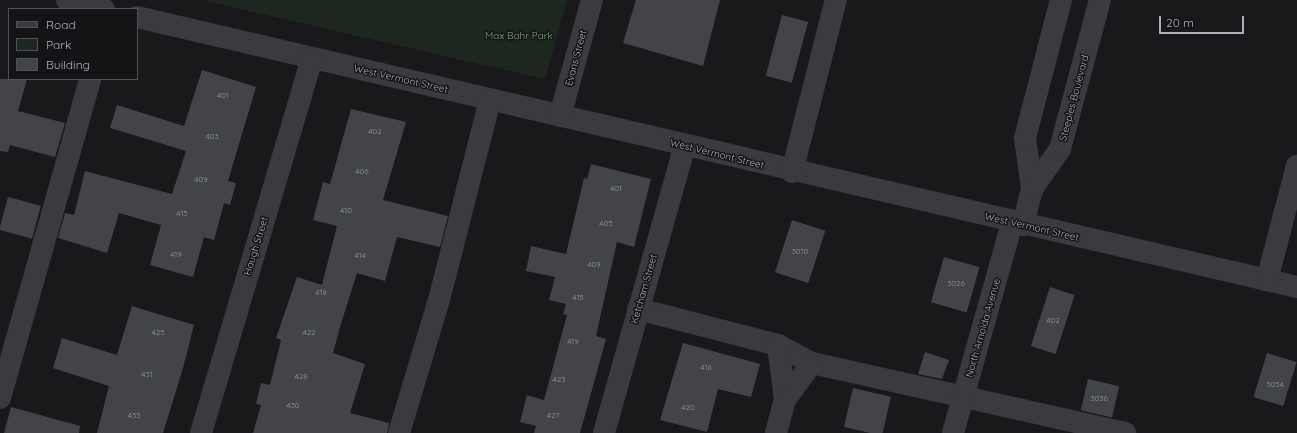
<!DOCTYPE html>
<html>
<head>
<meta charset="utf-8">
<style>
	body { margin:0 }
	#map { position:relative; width:1297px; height:433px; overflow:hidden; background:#19191c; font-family:Quicksand,sans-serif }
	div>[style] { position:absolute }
	.green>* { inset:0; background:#1e271f }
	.building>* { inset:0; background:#434449; transform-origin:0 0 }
	.minor>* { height:22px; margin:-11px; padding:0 11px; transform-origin:11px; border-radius:11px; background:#3a3b41 }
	span { translate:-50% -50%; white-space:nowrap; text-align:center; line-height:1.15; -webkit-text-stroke:3px #141417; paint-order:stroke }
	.number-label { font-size:8px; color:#90959f }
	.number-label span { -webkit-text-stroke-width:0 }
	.park-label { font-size:10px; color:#80a981 }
	.street-label { font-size:10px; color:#aab0bc }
	.legend { position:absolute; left:8px; top:8px; width:130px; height:72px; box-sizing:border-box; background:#141417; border:1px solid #505259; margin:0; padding:5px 7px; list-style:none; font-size:12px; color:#aab0bc }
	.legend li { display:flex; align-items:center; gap:8px; height:20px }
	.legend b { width:20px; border:1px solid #505259 }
	.scale { position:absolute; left:1159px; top:16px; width:85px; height:18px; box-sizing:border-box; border:2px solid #aab0bc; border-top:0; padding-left:5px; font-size:12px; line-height:14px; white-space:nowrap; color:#aab0bc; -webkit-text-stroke:3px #141417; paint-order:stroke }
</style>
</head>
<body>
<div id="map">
	<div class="green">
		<div style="clip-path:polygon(202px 0,567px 0,545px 79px)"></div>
	</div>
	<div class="building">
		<div style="clip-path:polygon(636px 0,720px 0,703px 66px,623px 43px)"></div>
		<div style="left:782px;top:15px;width:27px;height:63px;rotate:15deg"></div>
		<div style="clip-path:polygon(202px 70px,256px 87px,228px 181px,236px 183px,230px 205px,224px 203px,214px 240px,204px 237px,193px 277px,150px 265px,161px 225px,119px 213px,107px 253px,58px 238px,65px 213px,74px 215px,85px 171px,172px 194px,186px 151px,110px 128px,117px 105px,184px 126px)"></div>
		<div style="clip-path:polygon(0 79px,27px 79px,18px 111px,65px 123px,55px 157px,10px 145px,8px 152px,0 151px)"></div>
		<div style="clip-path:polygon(351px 109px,406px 122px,383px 200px,448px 216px,440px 247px,397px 237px,385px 281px,357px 273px,340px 327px,333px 353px,365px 364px,350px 413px,389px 423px,387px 433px,253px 433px,261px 405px,256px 404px,261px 383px,270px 385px,281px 340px,276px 338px,297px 277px,322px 285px,337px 226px,313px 220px,323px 182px,330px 184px)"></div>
		<div style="clip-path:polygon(591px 164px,651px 179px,634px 247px,617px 242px,596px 336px,606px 339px,580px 433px,534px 433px,536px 426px,520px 422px,527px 395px,544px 400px,567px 315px,563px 314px,566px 304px,549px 300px,555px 277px,526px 271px,531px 246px,566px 254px,584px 178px,587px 179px)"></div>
		<div style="left:8px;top:197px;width:34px;height:34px;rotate:15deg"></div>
		<div style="left:792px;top:220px;width:35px;height:55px;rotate:18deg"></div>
		<div style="left:944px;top:257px;width:37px;height:47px;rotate:16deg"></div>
		<div style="left:1050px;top:287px;width:26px;height:62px;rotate:18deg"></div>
		<div style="clip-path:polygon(132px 306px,194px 325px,183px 368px,163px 433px,97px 433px,109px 386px,53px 368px,62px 338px,117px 355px)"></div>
		<div style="clip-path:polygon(683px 343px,760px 364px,751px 397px,718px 389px,707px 432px,660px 420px)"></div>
		<div style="clip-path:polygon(925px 352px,949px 360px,942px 379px,918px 374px)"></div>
		<div style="left:1267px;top:353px;width:31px;height:46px;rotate:17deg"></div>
		<div style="left:1088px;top:379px;width:32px;height:32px;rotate:13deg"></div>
		<div style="left:853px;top:388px;width:39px;height:40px;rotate:13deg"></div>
		<div style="clip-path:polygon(11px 407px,80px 426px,79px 433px,4px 433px)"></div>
	</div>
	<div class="minor">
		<div style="left:67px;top:0;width:38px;rotate:14deg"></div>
		<div style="left:137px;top:17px;width:1191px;rotate:13.1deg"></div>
		<div style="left:560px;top:116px;width:120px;rotate:-74.6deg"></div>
		<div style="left:792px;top:172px;width:178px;rotate:-75.7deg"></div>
		<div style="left:1032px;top:189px;width:51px;rotate:-97.8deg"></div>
		<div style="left:1025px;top:138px;width:143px;rotate:-75.4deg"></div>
		<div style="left:1023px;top:225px;width:37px;rotate:-76deg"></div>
		<div style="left:1032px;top:189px;width:49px;rotate:-55deg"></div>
		<div style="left:1060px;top:149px;width:154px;rotate:-75deg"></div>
		<div style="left:1267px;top:280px;width:118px;rotate:-75.3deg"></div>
		<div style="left:638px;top:309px;width:145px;rotate:14.4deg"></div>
		<div style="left:778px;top:345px;width:38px;rotate:28deg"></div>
		<div style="left:812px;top:363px;width:321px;rotate:12.6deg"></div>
		<div style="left:778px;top:345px;width:55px;rotate:82.7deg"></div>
		<div style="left:785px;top:400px;width:46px;rotate:-53.9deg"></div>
		<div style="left:0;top:398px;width:331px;rotate:-74.2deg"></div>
		<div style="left:201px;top:433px;width:390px;rotate:-73.5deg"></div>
		<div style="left:399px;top:433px;width:139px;rotate:-73.3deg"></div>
		<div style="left:439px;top:300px;width:206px;rotate:-75.7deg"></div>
		<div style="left:604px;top:433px;width:299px;rotate:-74.3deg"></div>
		<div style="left:776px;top:433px;width:34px;rotate:-75deg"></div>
		<div style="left:953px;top:433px;width:218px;rotate:-74.3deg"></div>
	</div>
	<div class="number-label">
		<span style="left:223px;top:96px">401</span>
		<span style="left:375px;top:132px">402</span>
		<span style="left:212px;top:137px">403</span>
		<span style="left:362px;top:172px">406</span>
		<span style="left:201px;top:180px">409</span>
		<span style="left:616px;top:189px">401</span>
		<span style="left:346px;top:211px">410</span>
		<span style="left:182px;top:214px">415</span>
		<span style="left:606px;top:224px">405</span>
		<span style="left:800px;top:252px">3010</span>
		<span style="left:176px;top:255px">419</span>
		<span style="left:360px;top:256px">414</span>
		<span style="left:594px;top:265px">409</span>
		<span style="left:956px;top:284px">3026</span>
		<span style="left:321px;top:293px">418</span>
		<span style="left:578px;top:298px">415</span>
		<span style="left:1053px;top:321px">402</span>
		<span style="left:158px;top:333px">425</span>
		<span style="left:309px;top:333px">422</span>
		<span style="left:573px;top:342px">419</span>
		<span style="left:706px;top:368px">416</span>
		<span style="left:147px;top:375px">431</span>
		<span style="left:301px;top:377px">428</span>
		<span style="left:559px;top:380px">423</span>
		<span style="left:1275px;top:385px">3054</span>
		<span style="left:1099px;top:399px">3036</span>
		<span style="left:293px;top:406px">430</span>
		<span style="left:688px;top:408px">420</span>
		<span style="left:134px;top:416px">433</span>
		<span style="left:553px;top:416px">427</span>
	</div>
	<div class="park-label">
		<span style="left:519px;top:36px">Max Bahr Park</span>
	</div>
	<div class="street-label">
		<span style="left:576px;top:58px;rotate:-75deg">Evans Street</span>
		<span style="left:401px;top:79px;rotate:13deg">West Vermont Street</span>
		<span style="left:1074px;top:98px;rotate:-75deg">Steeples Boulevard</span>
		<span style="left:717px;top:154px;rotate:14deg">West Vermont Street</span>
		<span style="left:1032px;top:227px;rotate:13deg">West Vermont Street</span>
		<span style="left:256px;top:246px;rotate:-73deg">Haugh Street</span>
		<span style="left:644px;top:289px;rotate:-74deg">Ketcham Street</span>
		<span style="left:983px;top:328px;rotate:-74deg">North Arnolda Avenue</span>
	</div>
	<ul class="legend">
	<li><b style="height:5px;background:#3a3b41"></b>Road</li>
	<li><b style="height:11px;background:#1e271f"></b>Park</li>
	<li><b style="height:11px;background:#434449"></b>Building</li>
	</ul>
	<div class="scale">20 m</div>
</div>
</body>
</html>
